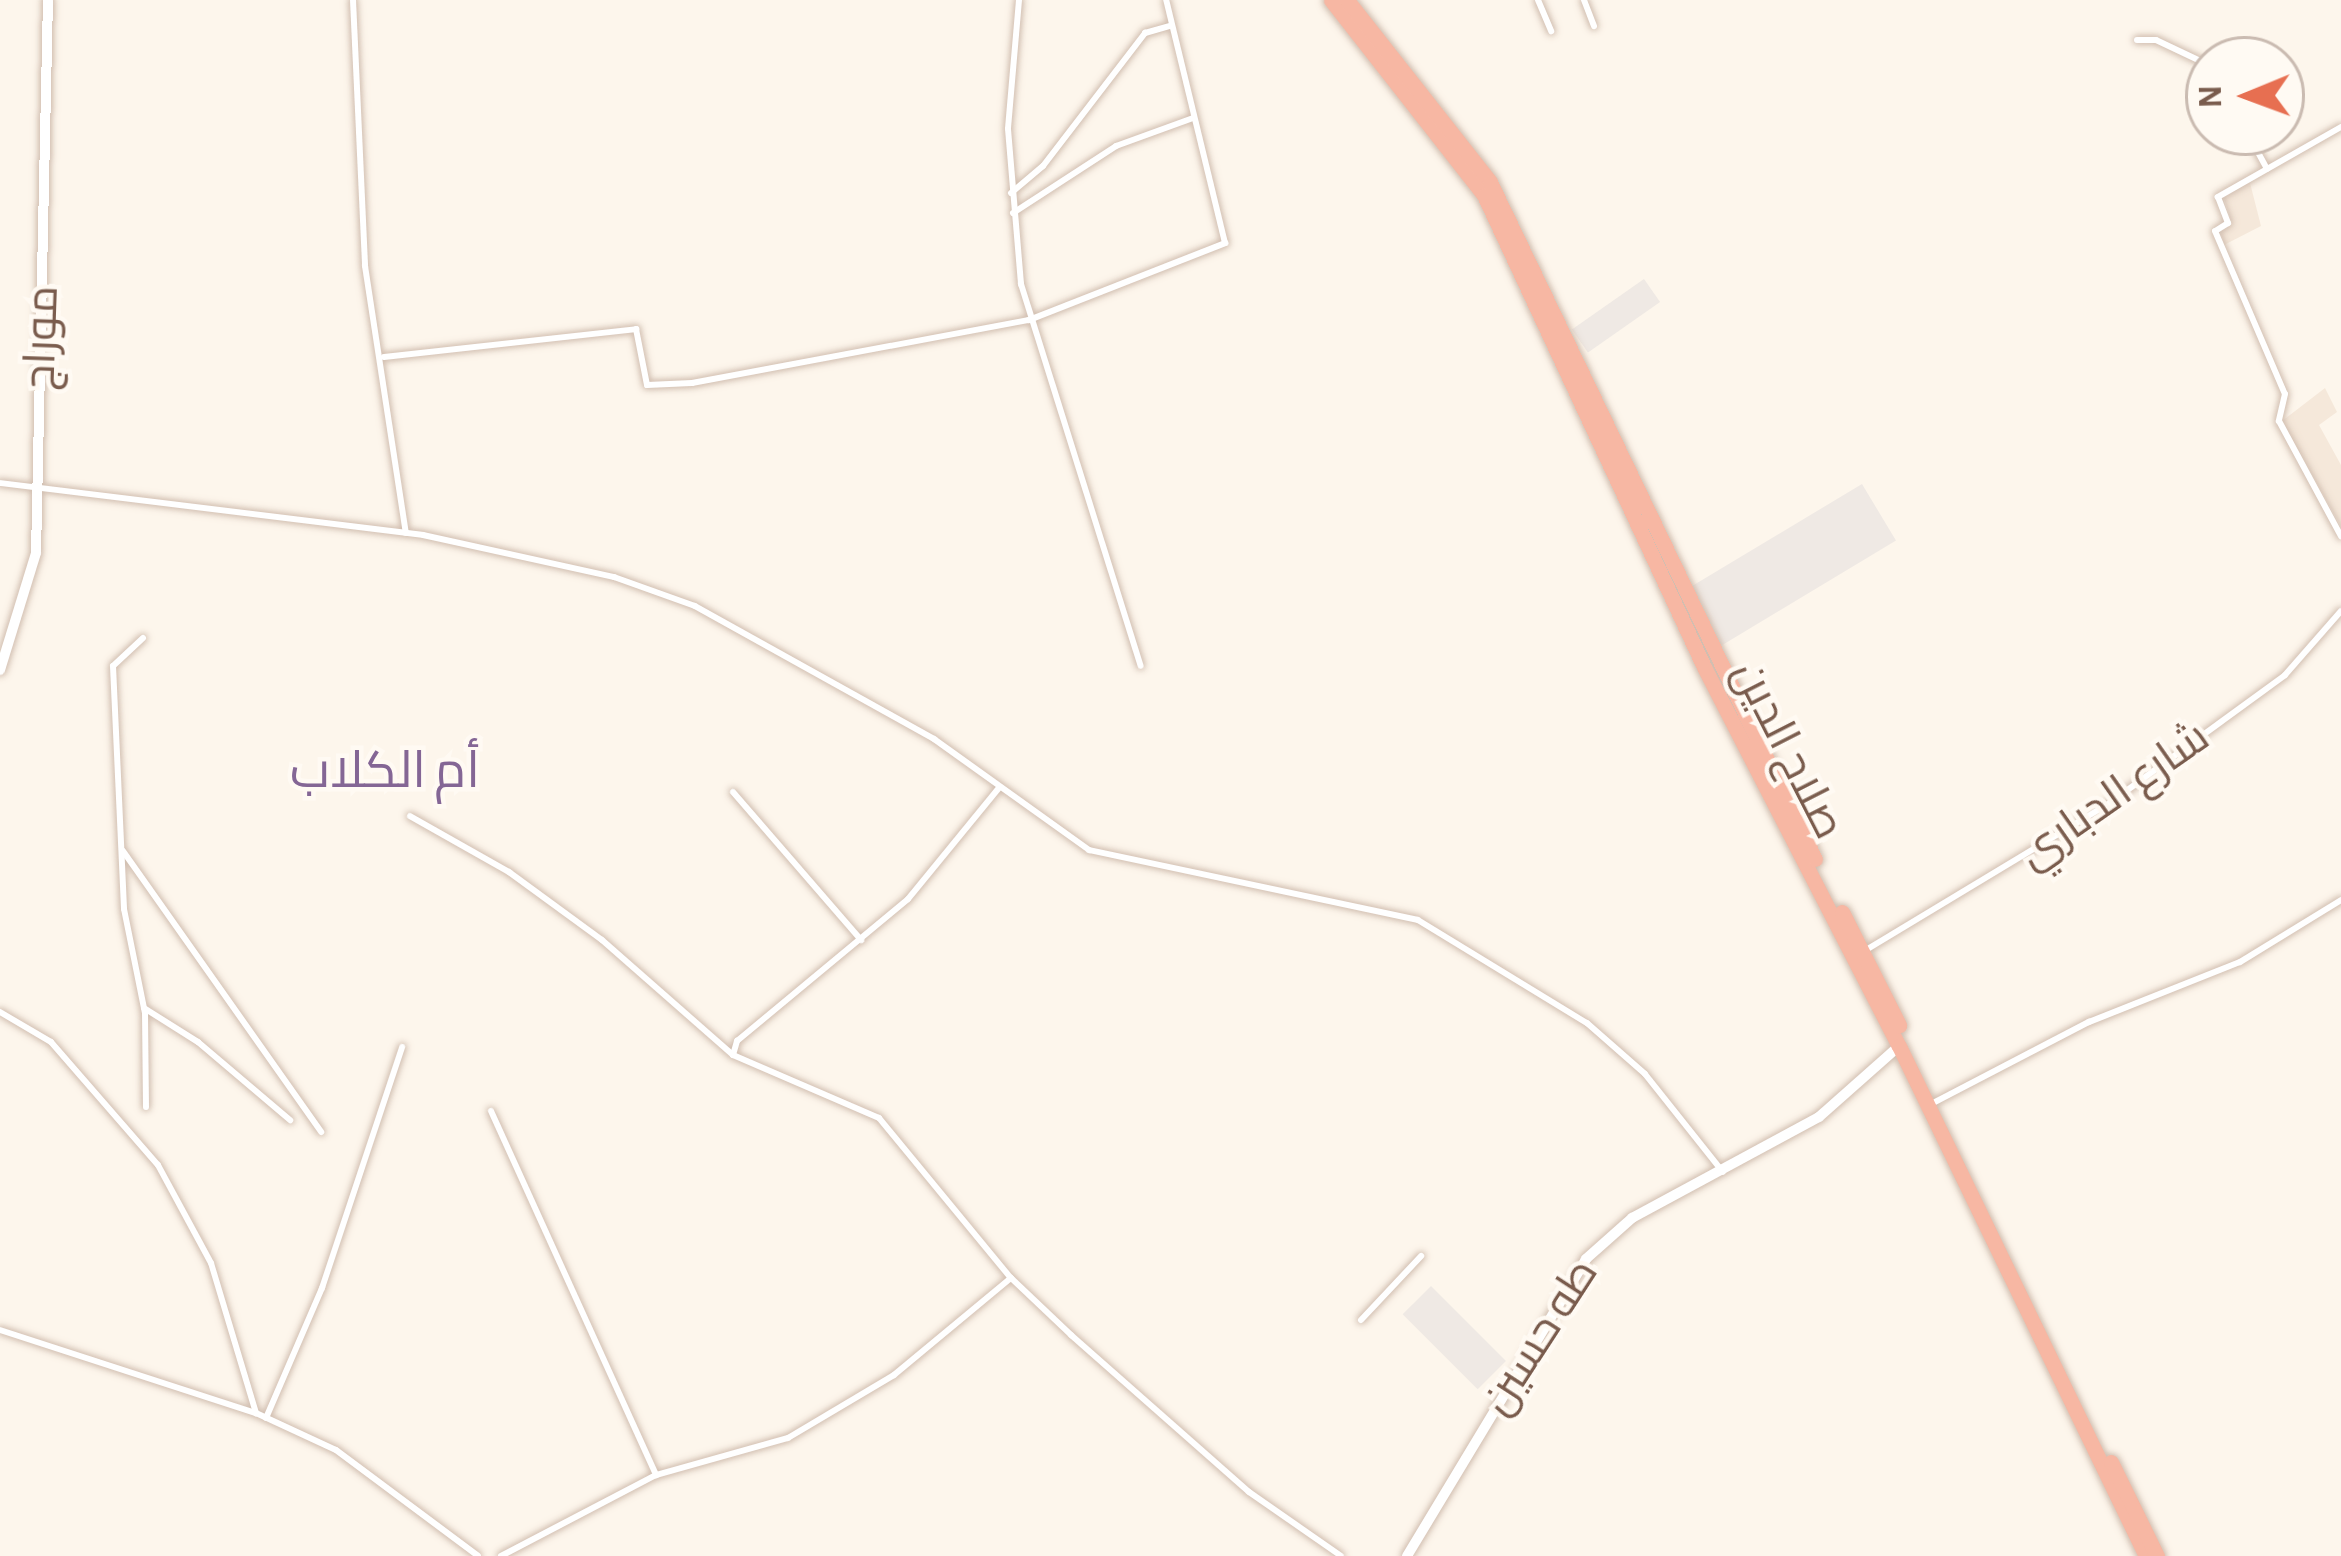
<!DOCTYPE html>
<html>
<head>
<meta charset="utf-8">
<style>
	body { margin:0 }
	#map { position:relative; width:2341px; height:1556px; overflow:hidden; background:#fdf6ec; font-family:"Alegreya Sans",Cairo,sans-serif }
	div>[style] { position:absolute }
	.residential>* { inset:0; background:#f5e8da }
	.industrial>* { inset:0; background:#efe9e4; transform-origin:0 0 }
	.roads { filter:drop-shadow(0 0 3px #d1beb0) drop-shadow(0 0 3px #d1beb0) }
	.street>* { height:6px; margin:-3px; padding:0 3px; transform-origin:3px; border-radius:3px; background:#fff }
	.secondary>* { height:10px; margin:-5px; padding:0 5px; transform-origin:5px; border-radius:5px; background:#fff }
	.highway>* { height:15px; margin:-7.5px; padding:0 7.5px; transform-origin:7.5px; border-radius:7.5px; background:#f7b7a3 }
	span { translate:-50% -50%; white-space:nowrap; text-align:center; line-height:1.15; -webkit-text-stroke:9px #fffaf3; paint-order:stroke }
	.street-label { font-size:45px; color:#7a5c4d }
	.quarter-label { font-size:51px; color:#846695 }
	.north { position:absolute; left:2185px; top:36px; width:120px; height:120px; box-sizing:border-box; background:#fffaf3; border:3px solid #cabbb1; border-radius:50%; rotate:269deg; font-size:33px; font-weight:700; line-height:48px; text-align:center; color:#7a5c4d }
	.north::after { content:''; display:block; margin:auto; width:42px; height:54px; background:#e76f51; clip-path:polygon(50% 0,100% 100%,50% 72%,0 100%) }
</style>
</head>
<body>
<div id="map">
	<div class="residential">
		<div style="clip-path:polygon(2249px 179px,2261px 226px,2224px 245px,2221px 232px,2232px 224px,2224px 198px)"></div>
		<div style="clip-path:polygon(2325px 388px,2337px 412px,2319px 425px,2341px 465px,2341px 526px,2282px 421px)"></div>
	</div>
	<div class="industrial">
		<div style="left:1644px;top:279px;width:28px;height:88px;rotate:55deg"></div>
		<div style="left:1862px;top:484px;width:66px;height:205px;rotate:59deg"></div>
		<div style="left:1431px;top:1286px;width:106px;height:40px;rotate:45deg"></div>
	</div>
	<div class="roads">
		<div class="street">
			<div style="left:353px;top:0;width:266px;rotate:87.4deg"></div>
			<div style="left:365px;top:266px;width:270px;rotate:81.3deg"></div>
			<div style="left:1019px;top:0;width:129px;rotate:94.9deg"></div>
			<div style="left:1008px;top:129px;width:156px;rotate:85.2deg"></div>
			<div style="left:1021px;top:284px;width:400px;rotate:72.6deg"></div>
			<div style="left:1538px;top:0;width:34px;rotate:67deg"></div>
			<div style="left:1584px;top:0;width:28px;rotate:69deg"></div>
			<div style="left:2137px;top:40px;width:19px"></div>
			<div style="left:2156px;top:40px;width:59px;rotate:25.3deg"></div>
			<div style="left:2341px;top:127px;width:142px;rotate:150.4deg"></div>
			<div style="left:2218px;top:197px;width:28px;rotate:69deg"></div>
			<div style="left:2228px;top:223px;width:15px;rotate:148deg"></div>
			<div style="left:2215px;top:231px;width:177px;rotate:66.8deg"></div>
			<div style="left:2285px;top:394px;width:28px;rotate:103deg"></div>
			<div style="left:2279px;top:421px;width:131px;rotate:61.7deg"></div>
			<div style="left:2247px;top:132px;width:42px;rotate:61.6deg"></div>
			<div style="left:1011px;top:193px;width:42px;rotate:-40.2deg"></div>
			<div style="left:1043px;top:166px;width:168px;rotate:-52.5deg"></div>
			<div style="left:1145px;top:33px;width:26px;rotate:-16deg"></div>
			<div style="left:1013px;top:213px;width:123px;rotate:-33deg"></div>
			<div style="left:1116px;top:146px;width:82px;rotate:-20deg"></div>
			<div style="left:384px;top:357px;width:254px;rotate:-6.3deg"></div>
			<div style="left:636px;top:329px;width:57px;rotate:78.9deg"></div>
			<div style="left:647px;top:385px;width:45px;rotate:-2.5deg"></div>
			<div style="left:692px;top:383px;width:343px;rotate:-10.6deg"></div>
			<div style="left:1029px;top:320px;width:211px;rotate:-21.4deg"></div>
			<div style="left:1225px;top:243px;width:250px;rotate:-103.6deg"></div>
			<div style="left:0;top:483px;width:426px;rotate:7deg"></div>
			<div style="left:423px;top:535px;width:196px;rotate:12.4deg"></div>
			<div style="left:614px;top:577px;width:86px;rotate:19.7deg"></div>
			<div style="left:695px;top:606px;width:274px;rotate:29.1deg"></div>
			<div style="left:934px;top:739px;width:191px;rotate:35.6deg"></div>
			<div style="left:1089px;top:850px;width:336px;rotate:12deg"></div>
			<div style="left:1418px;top:920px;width:198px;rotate:31.4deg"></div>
			<div style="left:1587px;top:1023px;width:77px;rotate:41.3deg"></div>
			<div style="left:1645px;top:1074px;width:125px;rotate:51.5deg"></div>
			<div style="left:143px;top:638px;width:41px;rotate:137deg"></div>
			<div style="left:113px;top:666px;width:243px;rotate:87.4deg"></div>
			<div style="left:124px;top:909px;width:106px;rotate:78.6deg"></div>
			<div style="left:145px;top:1013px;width:94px;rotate:89.4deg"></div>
			<div style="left:733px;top:792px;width:196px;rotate:49.1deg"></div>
			<div style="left:410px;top:816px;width:114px;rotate:29.5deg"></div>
			<div style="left:509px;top:872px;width:115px;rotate:36.2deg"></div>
			<div style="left:602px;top:940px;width:174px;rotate:41.3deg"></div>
			<div style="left:733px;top:1055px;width:159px;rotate:23.3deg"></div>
			<div style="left:879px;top:1118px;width:207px;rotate:50.5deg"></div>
			<div style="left:1011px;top:1278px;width:83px;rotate:43.5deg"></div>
			<div style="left:1071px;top:1335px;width:237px;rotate:41.4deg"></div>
			<div style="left:1249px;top:1492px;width:112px;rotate:34.8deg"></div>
			<div style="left:123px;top:851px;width:344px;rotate:54.8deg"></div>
			<div style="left:1866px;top:950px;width:286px;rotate:-31.1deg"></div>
			<div style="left:2111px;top:802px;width:215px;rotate:-36.1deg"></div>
			<div style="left:2285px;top:675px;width:85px;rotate:-48.8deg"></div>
			<div style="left:144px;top:1008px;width:64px;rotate:32.2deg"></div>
			<div style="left:198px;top:1042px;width:121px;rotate:40.3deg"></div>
			<div style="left:0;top:1012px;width:59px;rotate:30.5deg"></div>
			<div style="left:51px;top:1042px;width:163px;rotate:49deg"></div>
			<div style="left:158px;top:1165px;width:111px;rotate:61.6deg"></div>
			<div style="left:211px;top:1263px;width:157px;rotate:73.3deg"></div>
			<div style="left:733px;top:1055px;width:15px;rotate:-74deg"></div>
			<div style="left:737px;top:1041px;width:222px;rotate:-39.7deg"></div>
			<div style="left:908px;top:899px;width:144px;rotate:-50.7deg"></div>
			<div style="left:1935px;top:1102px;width:174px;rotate:-27.5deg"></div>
			<div style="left:2089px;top:1022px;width:162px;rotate:-21.7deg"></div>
			<div style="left:2240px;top:962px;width:119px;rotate:-31.5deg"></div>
			<div style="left:491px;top:1111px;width:400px;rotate:65.6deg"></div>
			<div style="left:1361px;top:1320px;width:88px;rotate:-46.8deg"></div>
			<div style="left:0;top:1330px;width:269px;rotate:18deg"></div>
			<div style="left:256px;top:1413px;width:88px;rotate:24.8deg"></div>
			<div style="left:336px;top:1450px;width:177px;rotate:36.7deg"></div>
			<div style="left:266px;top:1418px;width:142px;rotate:-66.7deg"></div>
			<div style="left:322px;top:1288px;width:254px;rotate:-71.6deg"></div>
			<div style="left:501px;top:1556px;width:175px;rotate:-27.6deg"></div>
			<div style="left:656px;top:1475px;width:137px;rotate:-15.7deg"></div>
			<div style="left:788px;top:1438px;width:123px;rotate:-30.7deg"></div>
			<div style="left:894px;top:1375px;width:152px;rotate:-39.7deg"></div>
		</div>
		<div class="secondary">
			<div style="left:0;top:670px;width:122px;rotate:-72.9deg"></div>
			<div style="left:36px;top:553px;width:553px;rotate:-88.76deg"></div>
			<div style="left:1407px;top:1556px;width:347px;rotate:-58.9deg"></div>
			<div style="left:1586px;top:1259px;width:62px;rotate:-41.7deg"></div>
			<div style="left:1632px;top:1218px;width:213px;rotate:-28.4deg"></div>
			<div style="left:1819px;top:1117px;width:107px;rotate:-41.6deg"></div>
		</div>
		<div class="highway">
			<div style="left:1331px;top:0;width:248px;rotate:51.9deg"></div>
			<div style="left:1484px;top:195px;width:521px;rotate:65.01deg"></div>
			<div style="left:1704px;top:667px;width:426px;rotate:62.8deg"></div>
			<div style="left:1899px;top:1046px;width:567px;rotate:64.16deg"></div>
			<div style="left:1347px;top:0;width:231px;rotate:51.8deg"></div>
			<div style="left:1490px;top:182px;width:751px;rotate:64.36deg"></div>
			<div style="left:1842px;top:912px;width:127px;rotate:63.2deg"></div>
			<div style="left:2111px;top:1462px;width:105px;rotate:63.9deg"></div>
		</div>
	</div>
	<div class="street-label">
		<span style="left:42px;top:338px;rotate:-88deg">موراج</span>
		<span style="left:1788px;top:750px;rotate:63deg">صلاح الدين</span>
		<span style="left:2114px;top:796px;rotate:-35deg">شارع الدباري</span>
		<span style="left:1540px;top:1337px;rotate:-57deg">طه حسين</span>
	</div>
	<div class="quarter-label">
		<span style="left:385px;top:772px">أم الكلاب</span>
	</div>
	<div class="north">N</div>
</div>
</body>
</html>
